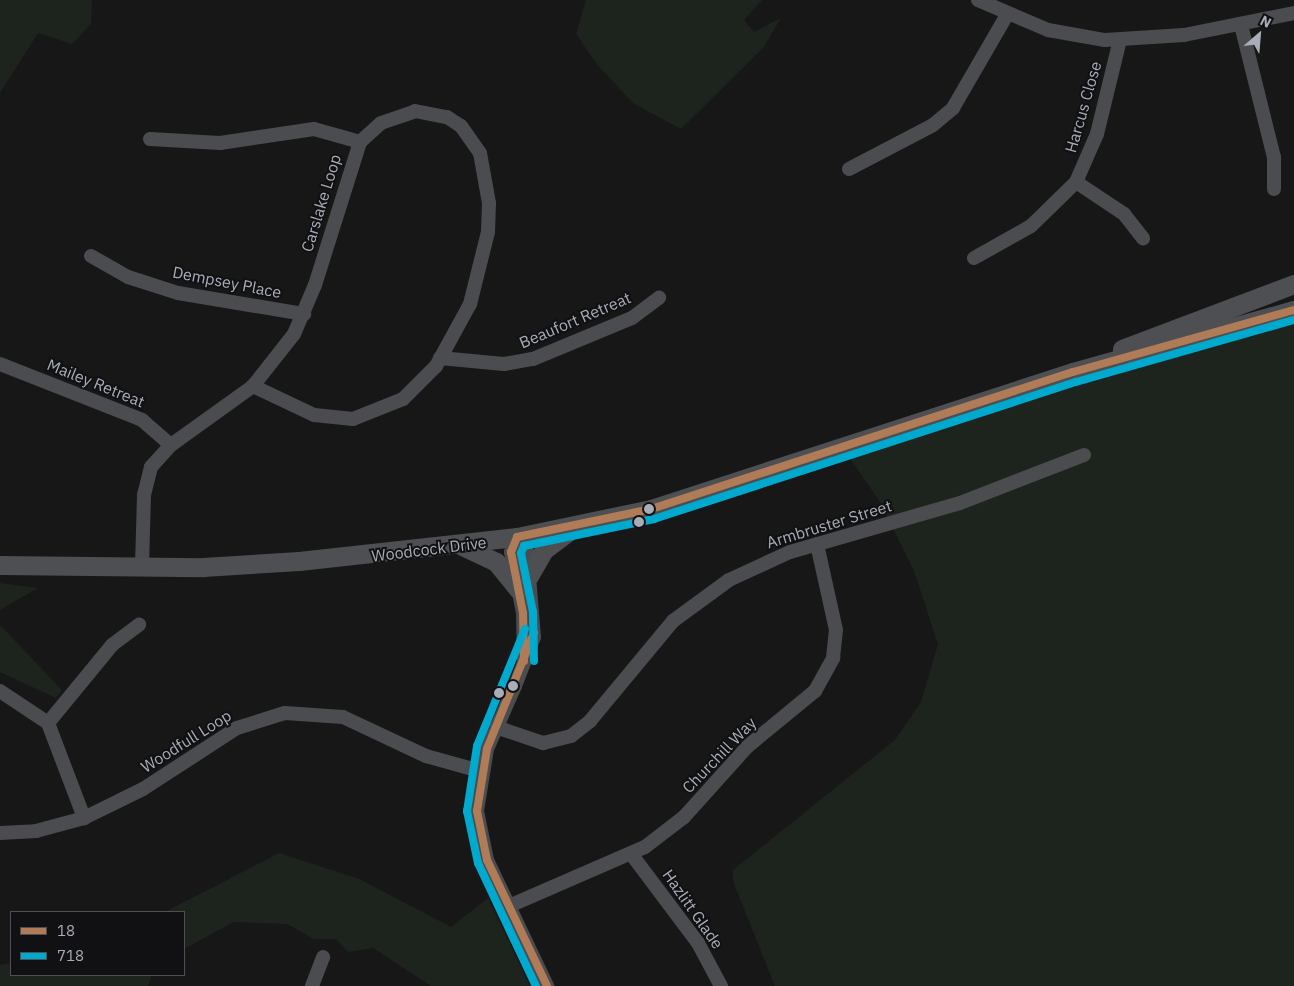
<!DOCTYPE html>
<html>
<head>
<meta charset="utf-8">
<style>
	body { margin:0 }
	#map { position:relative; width:1294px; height:986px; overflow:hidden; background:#171717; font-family:"IBM Plex Sans",sans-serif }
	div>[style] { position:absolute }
	.green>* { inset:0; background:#1d241e }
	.minor>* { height:14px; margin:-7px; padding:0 7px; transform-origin:7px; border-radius:7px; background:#4b4c50 }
	.major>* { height:19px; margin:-9.5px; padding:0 9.5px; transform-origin:9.5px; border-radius:9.5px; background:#4d4f52 }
	.bus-1>* { height:8px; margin:-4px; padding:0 4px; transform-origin:4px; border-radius:4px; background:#b07c57 }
	.bus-2>* { height:8px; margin:-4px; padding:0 4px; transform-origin:4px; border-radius:4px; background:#00a9ce }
	.dots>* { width:14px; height:14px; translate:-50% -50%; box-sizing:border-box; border:2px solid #111113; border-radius:50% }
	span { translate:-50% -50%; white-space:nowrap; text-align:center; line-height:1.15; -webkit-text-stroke:4px #111113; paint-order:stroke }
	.street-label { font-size:16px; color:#a8adb8 }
	.legend { position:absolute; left:10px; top:911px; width:175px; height:65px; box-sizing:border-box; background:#111113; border:1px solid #4d4f55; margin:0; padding:6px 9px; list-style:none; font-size:15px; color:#a8adb8 }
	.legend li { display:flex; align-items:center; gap:10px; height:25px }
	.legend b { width:25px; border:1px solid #4d4f55 }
	.north { position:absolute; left:1234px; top:10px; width:50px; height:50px; -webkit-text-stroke:4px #111113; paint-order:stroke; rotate:27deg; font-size:14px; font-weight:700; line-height:20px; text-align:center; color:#a8adb8 }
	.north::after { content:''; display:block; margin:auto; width:18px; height:22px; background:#a8adb8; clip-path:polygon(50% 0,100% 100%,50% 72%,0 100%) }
</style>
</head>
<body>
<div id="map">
	<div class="green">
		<div style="clip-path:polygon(0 0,92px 0,91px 24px,72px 44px,38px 33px,0 93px)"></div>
		<div style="clip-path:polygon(586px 0,762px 0,744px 20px,754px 32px,781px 18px,763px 48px,681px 129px,633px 103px,596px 63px,576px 34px)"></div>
		<div style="clip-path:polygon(1294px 319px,1294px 986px,775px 986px,733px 881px,733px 870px,895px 740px,921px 702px,938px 644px,914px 571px,880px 502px,847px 454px)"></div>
		<div style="clip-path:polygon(0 583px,38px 588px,0 610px)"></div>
		<div style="clip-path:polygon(0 625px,62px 690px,56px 698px,0 672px)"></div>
		<div style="clip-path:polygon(279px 853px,359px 879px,451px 927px,488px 898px,530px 986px,431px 986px,373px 948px,348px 952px,336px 939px,314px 939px,287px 924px,233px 922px,184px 949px,184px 912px,165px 912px)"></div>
		<div style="clip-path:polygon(11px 963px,11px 975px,152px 975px,148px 986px,0 986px,0 965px)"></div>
	</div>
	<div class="minor">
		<div style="left:978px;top:0;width:76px;rotate:23.2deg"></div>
		<div style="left:1048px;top:30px;width:58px;rotate:10deg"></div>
		<div style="left:1105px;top:40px;width:79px;rotate:-3.6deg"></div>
		<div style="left:1184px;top:35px;width:112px;rotate:-11.3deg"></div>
		<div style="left:1241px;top:25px;width:136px;rotate:76deg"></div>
		<div style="left:1274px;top:157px;width:32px;rotate:90deg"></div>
		<div style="left:150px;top:139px;width:70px;rotate:3.3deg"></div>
		<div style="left:220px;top:143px;width:95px;rotate:-8.5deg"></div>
		<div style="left:314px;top:129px;width:48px;rotate:15.8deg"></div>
		<div style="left:849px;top:169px;width:95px;rotate:-27.6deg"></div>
		<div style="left:933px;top:125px;width:26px;rotate:-40deg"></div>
		<div style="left:953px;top:108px;width:108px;rotate:-59.9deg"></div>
		<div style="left:1076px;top:182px;width:58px;rotate:33.7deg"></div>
		<div style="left:1124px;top:214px;width:31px;rotate:52deg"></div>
		<div style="left:91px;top:256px;width:43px;rotate:29.6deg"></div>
		<div style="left:128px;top:277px;width:52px;rotate:17.7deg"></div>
		<div style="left:178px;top:293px;width:128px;rotate:9.5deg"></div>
		<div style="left:974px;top:258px;width:65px;rotate:-29.3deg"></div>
		<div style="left:1031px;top:226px;width:63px;rotate:-44.4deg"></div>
		<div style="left:1076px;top:182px;width:52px;rotate:-66.4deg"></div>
		<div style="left:1097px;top:134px;width:97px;rotate:-76.3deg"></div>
		<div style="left:440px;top:358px;width:64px;rotate:5.4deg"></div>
		<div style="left:504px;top:364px;width:29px;rotate:-10deg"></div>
		<div style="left:533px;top:359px;width:107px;rotate:-22.5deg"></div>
		<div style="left:632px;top:318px;width:34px;rotate:-37deg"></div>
		<div style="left:0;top:364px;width:153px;rotate:21.5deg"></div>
		<div style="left:142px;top:420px;width:38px;rotate:41deg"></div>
		<div style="left:142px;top:566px;width:71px;rotate:-88.4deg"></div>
		<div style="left:144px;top:495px;width:29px;rotate:-76deg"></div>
		<div style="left:151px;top:467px;width:30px;rotate:-48deg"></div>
		<div style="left:171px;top:445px;width:101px;rotate:-35.7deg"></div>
		<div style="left:253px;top:386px;width:66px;rotate:-51.7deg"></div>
		<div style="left:294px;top:334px;width:53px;rotate:-66.8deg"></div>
		<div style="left:315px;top:285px;width:150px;rotate:-72.5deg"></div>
		<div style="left:360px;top:142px;width:28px;rotate:-42deg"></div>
		<div style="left:381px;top:123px;width:36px;rotate:-19deg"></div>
		<div style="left:415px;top:111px;width:33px;rotate:11deg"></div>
		<div style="left:447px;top:117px;width:17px;rotate:33deg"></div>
		<div style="left:461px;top:126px;width:33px;rotate:55deg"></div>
		<div style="left:480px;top:153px;width:51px;rotate:79.8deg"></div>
		<div style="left:489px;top:203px;width:29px;rotate:92deg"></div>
		<div style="left:488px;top:232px;width:74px;rotate:104deg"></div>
		<div style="left:470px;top:304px;width:71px;rotate:118.7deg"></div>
		<div style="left:436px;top:366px;width:47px;rotate:135deg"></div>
		<div style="left:403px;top:399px;width:54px;rotate:158.2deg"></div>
		<div style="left:353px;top:419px;width:39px;rotate:-174deg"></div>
		<div style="left:314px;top:415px;width:68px;rotate:-154.6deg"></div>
		<div style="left:524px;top:661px;width:48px;rotate:-91.2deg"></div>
		<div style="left:523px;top:613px;width:62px;rotate:-101.1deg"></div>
		<div style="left:511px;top:552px;width:16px;rotate:-68deg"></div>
		<div style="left:517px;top:537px;width:18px;rotate:56deg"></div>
		<div style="left:527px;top:552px;width:85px;rotate:85.3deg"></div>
		<div style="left:534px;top:637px;width:53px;rotate:111.2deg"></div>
		<div style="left:515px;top:686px;width:69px;rotate:114deg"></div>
		<div style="left:487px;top:749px;width:63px;rotate:99.2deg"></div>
		<div style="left:477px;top:811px;width:50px;rotate:78.5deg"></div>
		<div style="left:487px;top:860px;width:140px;rotate:64.5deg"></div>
		<div style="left:0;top:691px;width:58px;rotate:33.7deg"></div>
		<div style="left:48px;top:723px;width:102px;rotate:69.2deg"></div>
		<div style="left:48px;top:723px;width:101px;rotate:-50.6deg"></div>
		<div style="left:112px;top:645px;width:34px;rotate:-37deg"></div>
		<div style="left:496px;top:727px;width:50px;rotate:18.8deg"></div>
		<div style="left:543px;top:743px;width:29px;rotate:-14deg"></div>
		<div style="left:571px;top:736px;width:24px;rotate:-38deg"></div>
		<div style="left:590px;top:721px;width:130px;rotate:-50.3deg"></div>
		<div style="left:673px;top:621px;width:69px;rotate:-36.2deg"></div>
		<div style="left:729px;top:580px;width:67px;rotate:-24.7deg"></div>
		<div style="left:790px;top:552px;width:177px;rotate:-16.1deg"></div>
		<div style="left:960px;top:503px;width:133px;rotate:-21.2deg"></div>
		<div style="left:0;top:833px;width:36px;rotate:-3deg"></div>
		<div style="left:36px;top:831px;width:50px;rotate:-15.2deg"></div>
		<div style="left:84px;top:818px;width:66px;rotate:-26.2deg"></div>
		<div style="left:143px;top:789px;width:112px;rotate:-33deg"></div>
		<div style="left:237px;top:728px;width:50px;rotate:-17.4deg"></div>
		<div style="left:285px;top:713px;width:58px;rotate:3.9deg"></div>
		<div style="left:343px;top:717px;width:92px;rotate:25.2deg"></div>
		<div style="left:426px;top:756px;width:56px;rotate:15.5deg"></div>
		<div style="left:632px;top:855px;width:110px;rotate:53.1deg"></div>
		<div style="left:698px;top:943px;width:49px;rotate:61.9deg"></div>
		<div style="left:509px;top:906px;width:148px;rotate:-23.5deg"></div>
		<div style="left:645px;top:847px;width:49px;rotate:-37.6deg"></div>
		<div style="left:684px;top:817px;width:96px;rotate:-48deg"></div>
		<div style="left:748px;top:746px;width:87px;rotate:-39.4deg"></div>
		<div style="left:815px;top:691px;width:38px;rotate:-61deg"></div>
		<div style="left:833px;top:658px;width:28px;rotate:-84deg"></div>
		<div style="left:836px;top:630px;width:88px;rotate:-102.5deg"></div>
		<div style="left:312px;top:986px;width:31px;rotate:-69deg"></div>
	</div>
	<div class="major">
		<div style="left:1122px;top:349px;width:184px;rotate:-20.7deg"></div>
		<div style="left:462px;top:546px;width:38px;rotate:25deg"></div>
		<div style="left:496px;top:562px;width:36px;rotate:51deg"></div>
		<div style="left:0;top:565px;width:203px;rotate:0.6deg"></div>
		<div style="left:203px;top:567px;width:96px;rotate:-3.6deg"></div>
		<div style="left:299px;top:561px;width:219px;rotate:-6.3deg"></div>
		<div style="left:517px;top:537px;width:137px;rotate:-11.8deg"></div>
		<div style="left:651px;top:509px;width:444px;rotate:-18deg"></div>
		<div style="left:1073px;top:372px;width:230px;rotate:-15.7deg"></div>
		<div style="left:529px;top:576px;width:30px;rotate:-60deg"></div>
		<div style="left:544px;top:550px;width:36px;rotate:-37deg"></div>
	</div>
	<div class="bus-1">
		<div style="left:534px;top:633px;width:125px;rotate:112.1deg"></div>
		<div style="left:487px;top:749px;width:63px;rotate:99.2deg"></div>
		<div style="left:477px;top:811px;width:50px;rotate:78.5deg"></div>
		<div style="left:487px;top:860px;width:140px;rotate:64.5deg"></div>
		<div style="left:524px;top:661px;width:48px;rotate:-91.2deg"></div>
		<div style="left:523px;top:613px;width:62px;rotate:-101.1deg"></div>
		<div style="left:511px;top:552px;width:16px;rotate:-68deg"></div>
		<div style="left:517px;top:537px;width:137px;rotate:-11.8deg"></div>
		<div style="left:651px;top:509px;width:444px;rotate:-18deg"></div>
		<div style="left:1073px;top:372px;width:230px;rotate:-15.7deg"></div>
	</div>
	<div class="bus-2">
		<div style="left:525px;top:629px;width:126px;rotate:112.3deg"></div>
		<div style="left:477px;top:746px;width:66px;rotate:98.7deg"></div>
		<div style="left:467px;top:811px;width:53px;rotate:78.1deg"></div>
		<div style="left:478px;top:863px;width:136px;rotate:64.8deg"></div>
		<div style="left:534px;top:661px;width:49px;rotate:-91.2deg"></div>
		<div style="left:533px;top:612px;width:60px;rotate:-101.5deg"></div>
		<div style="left:521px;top:553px;width:8px;rotate:-67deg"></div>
		<div style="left:524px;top:546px;width:133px;rotate:-11.7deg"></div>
		<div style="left:654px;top:519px;width:444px;rotate:-18deg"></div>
		<div style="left:1076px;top:382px;width:227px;rotate:-15.9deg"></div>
	</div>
	<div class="dots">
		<div style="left:649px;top:509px;background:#a8adb8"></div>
		<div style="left:639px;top:522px;background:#a8adb8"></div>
		<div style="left:513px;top:686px;background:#a8adb8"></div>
		<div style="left:499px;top:693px;background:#a8adb8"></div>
	</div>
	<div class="street-label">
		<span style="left:1083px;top:107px;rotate:-74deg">Harcus Close</span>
		<span style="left:321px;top:203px;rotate:-73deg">Carslake Loop</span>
		<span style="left:227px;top:282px;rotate:11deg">Dempsey Place</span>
		<span style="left:575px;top:320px;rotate:-23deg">Beaufort Retreat</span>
		<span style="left:96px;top:383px;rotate:22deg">Mailey Retreat</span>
		<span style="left:829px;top:524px;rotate:-17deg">Armbruster Street</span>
		<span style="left:429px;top:549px;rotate:-7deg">Woodcock Drive</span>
		<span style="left:186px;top:741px;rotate:-32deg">Woodfull Loop</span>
		<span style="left:719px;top:755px;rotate:-46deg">Churchill Way</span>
		<span style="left:693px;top:909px;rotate:55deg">Hazlitt Glade</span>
	</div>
	<ul class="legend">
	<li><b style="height:6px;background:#b07c57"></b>18</li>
	<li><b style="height:6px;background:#00a9ce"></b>718</li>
	</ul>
	<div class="north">N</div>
</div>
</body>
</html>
